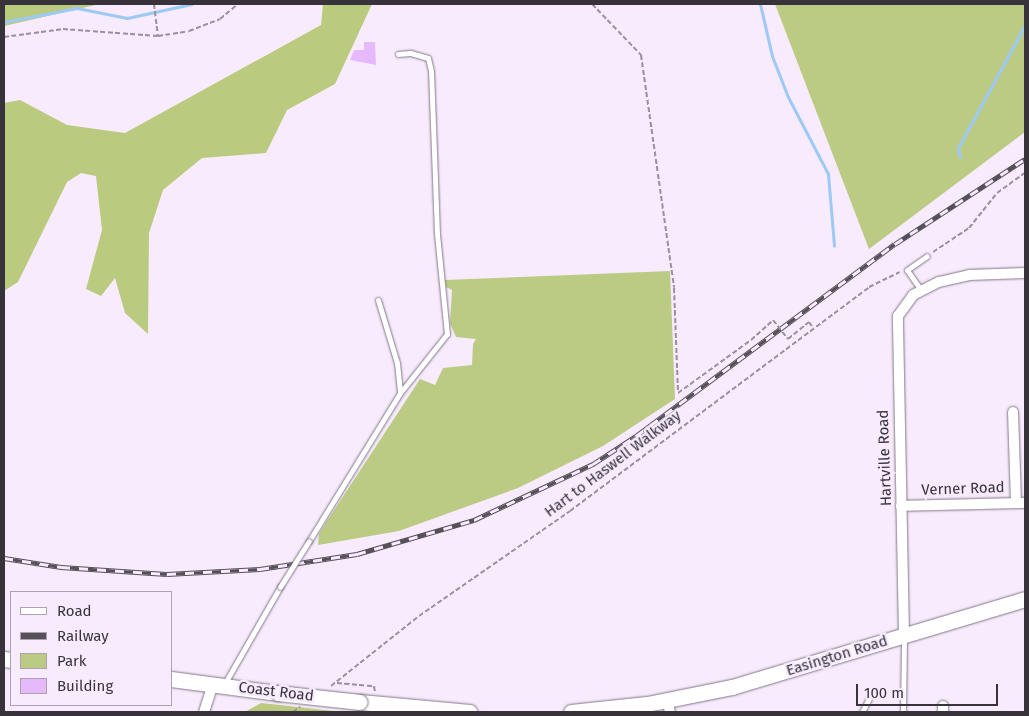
<!DOCTYPE html>
<html>
<head>
<meta charset="utf-8">
<style>
	body { margin:0 }
	#map { position:relative; width:1029px; height:716px; overflow:hidden; background:#f7ebfd; font-family:"Fira Sans",sans-serif }
	div>[style] { position:absolute }
	.green>* { inset:0; background:#bbcb83 }
	.forest>* { inset:0; background:#baca7f }
	.stream>* { height:3px; margin:-1.5px; padding:0 1.5px; transform-origin:1.5px; border-radius:1.5px; background:#9dc9f7 }
	.building>* { inset:0; background:#e6bafa }
	.path>* { height:2px; margin-top:-1px; transform-origin:0; background:repeating-linear-gradient(90deg,#99909d 0 5px,transparent 0 7.5px) }
	.roads { filter:drop-shadow(0 0 1px #827787) drop-shadow(0 0 1px #827787) }
	.lane>* { height:5px; margin:-2.5px; padding:0 2.5px; transform-origin:2.5px; border-radius:2.5px; background:#fff }
	.street>* { height:10px; margin:-5px; padding:0 5px; transform-origin:5px; border-radius:5px; background:#fff }
	.primary>* { height:15px; margin:-7.5px; padding:0 7.5px; transform-origin:7.5px; border-radius:7.5px; background:#fff }
	.rail>* { height:5px; margin-top:-2.5px; transform-origin:0; background:repeating-linear-gradient(90deg,#f7ebfd 0 9px,#565058 0 18px); box-sizing:border-box; border-block:1px solid #565058 }
	.path-bridge>* { height:2px; margin-top:-1px; transform-origin:0; background:repeating-linear-gradient(90deg,#99909d 0 5px,transparent 0 7.5px) }
	.bridges { filter:drop-shadow(0 0 1px #827787) drop-shadow(0 0 1px #827787) }
	.lane-bridge>* { height:5px; margin:-2.5px; padding:0 2.5px; transform-origin:2.5px; border-radius:2.5px; background:#fff }
	.primary-bridge>* { height:15px; margin:-7.5px; padding:0 7.5px; transform-origin:7.5px; border-radius:7.5px; background:#fff }
	span { translate:-50% -50%; white-space:nowrap; text-align:center; line-height:1.15; -webkit-text-stroke:5px #f7ebfd; paint-order:stroke }
	.street-label { font-size:15px; color:#38333a }
	.frame { position:absolute; inset:0; border:5px solid #38333a; pointer-events:none }
	.legend { position:absolute; left:10px; top:591px; width:162px; height:115px; box-sizing:border-box; background:#f7ebfd; border:1px solid #aba1af; margin:0; padding:6px 9px; list-style:none; font-size:15px; color:#38333a }
	.legend li { display:flex; align-items:center; gap:10px; height:25px }
	.legend b { width:25px; border:1px solid #aba1af }
	.scale { position:absolute; left:856px; top:684px; width:142px; height:22px; box-sizing:border-box; border:2px solid #38333a; border-top:0; padding-left:6px; font-size:15px; line-height:18px; white-space:nowrap; color:#38333a; -webkit-text-stroke:4px #f7ebfd; paint-order:stroke }
</style>
</head>
<body>
<div id="map">
	<div class="green">
		<div style="clip-path:polygon(775px 4px,1025px 4px,1025px 132px,869px 249px)"></div>
		<div style="clip-path:polygon(670px 271px,675px 399px,603px 446px,518px 488px,399px 531px,318px 545px,319px 534px,327px 521px,420px 379px,435px 385px,443px 368px,472px 365px,473px 344px,476px 339px,456px 337px,450px 323px,452px 290px,446px 287px,445px 280px)"></div>
	</div>
	<div class="forest">
		<div style="clip-path:polygon(4px 4px,100px 4px,4px 26px)"></div>
		<div style="clip-path:polygon(323px 4px,372px 4px,335px 84px,287px 110px,266px 153px,202px 158px,163px 190px,149px 233px,148px 334px,125px 313px,115px 278px,101px 296px,86px 289px,102px 230px,96px 176px,81px 173px,67px 182px,18px 282px,4px 291px,4px 103px,20px 100px,67px 125px,125px 133px,321px 25px)"></div>
		<div style="clip-path:polygon(261px 703px,343px 712px,245px 712px)"></div>
	</div>
	<div class="stream">
		<div style="left:760px;top:4px;width:53px;rotate:77deg"></div>
		<div style="left:772px;top:56px;width:44px;rotate:68.7deg"></div>
		<div style="left:788px;top:97px;width:87px;rotate:62.5deg"></div>
		<div style="left:828px;top:174px;width:72px;rotate:85.2deg"></div>
		<div style="left:4px;top:22px;width:74px;rotate:-10.9deg"></div>
		<div style="left:77px;top:8px;width:51px;rotate:11.3deg"></div>
		<div style="left:127px;top:18px;width:66px;rotate:-12.2deg"></div>
		<div style="left:960px;top:157px;width:9px;rotate:-103deg"></div>
		<div style="left:958px;top:148px;width:140px;rotate:-61.4deg"></div>
	</div>
	<div class="building">
		<div style="clip-path:polygon(364px 42px,375px 42px,376px 65px,350px 60px,354px 50px,364px 50px)"></div>
	</div>
	<div class="path">
		<div style="left:154px;top:4px;width:32px;rotate:83deg"></div>
		<div style="left:592px;top:4px;width:71px;rotate:46.1deg"></div>
		<div style="left:641px;top:55px;width:235px;rotate:81.9deg"></div>
		<div style="left:674px;top:288px;width:105px;rotate:87.8deg"></div>
		<div style="left:678px;top:393px;width:90px;rotate:-36deg"></div>
		<div style="left:751px;top:340px;width:30px;rotate:-42deg"></div>
		<div style="left:4px;top:37px;width:60px;rotate:-7.7deg"></div>
		<div style="left:63px;top:29px;width:95px;rotate:4.2deg"></div>
		<div style="left:158px;top:36px;width:31px;rotate:-9deg"></div>
		<div style="left:189px;top:31px;width:33px;rotate:-21deg"></div>
		<div style="left:220px;top:19px;width:23px;rotate:-40deg"></div>
		<div style="left:933px;top:252px;width:43px;rotate:-33.7deg"></div>
		<div style="left:969px;top:228px;width:45px;rotate:-51.3deg"></div>
		<div style="left:997px;top:193px;width:34px;rotate:-36deg"></div>
		<div style="left:788px;top:339px;width:27px;rotate:-39deg"></div>
		<div style="left:809px;top:322px;width:7px;rotate:56deg"></div>
		<div style="left:337px;top:683px;width:37px;rotate:5deg"></div>
		<div style="left:374px;top:686px;width:6px;rotate:81deg"></div>
		<div style="left:331px;top:686px;width:112px;rotate:-38.5deg"></div>
		<div style="left:419px;top:616px;width:184px;rotate:-34.8deg"></div>
		<div style="left:570px;top:511px;width:374px;rotate:-36.8deg"></div>
		<div style="left:869px;top:287px;width:34px;rotate:-26deg"></div>
		<div style="left:293px;top:712px;width:9px;rotate:-36deg"></div>
	</div>
	<div class="roads">
		<div class="lane">
			<div style="left:921px;top:290px;width:24px;rotate:-125deg"></div>
			<div style="left:907px;top:270px;width:24px;rotate:-35deg"></div>
			<div style="left:378px;top:300px;width:66px;rotate:73.2deg"></div>
			<div style="left:397px;top:363px;width:29px;rotate:84deg"></div>
			<div style="left:309px;top:541px;width:174px;rotate:-58.4deg"></div>
			<div style="left:400px;top:393px;width:75px;rotate:-51.5deg"></div>
			<div style="left:447px;top:334px;width:100px;rotate:-95.7deg"></div>
			<div style="left:437px;top:234px;width:163px;rotate:-92.1deg"></div>
			<div style="left:431px;top:71px;width:13px;rotate:-103deg"></div>
			<div style="left:428px;top:58px;width:19px;rotate:-164deg"></div>
			<div style="left:410px;top:53px;width:12px;rotate:175deg"></div>
			<div style="left:225px;top:683px;width:111px;rotate:-60.2deg"></div>
			<div style="left:862px;top:712px;width:16px;rotate:-63deg"></div>
			<div style="left:903px;top:712px;width:74px;rotate:-89.2deg"></div>
		</div>
		<div class="street">
			<div style="left:1013px;top:412px;width:91px;rotate:88.1deg"></div>
			<div style="left:901px;top:506px;width:124px;rotate:-1.4deg"></div>
			<div style="left:904px;top:636px;width:320px;rotate:-91.1deg"></div>
			<div style="left:898px;top:316px;width:26px;rotate:-54deg"></div>
			<div style="left:913px;top:295px;width:29px;rotate:-27deg"></div>
			<div style="left:939px;top:282px;width:31px;rotate:-13deg"></div>
			<div style="left:969px;top:275px;width:56px;rotate:-2deg"></div>
			<div style="left:667px;top:700px;width:12px;rotate:76deg"></div>
			<div style="left:943px;top:706px;width:6px;rotate:90deg"></div>
			<div style="left:204px;top:712px;width:29px;rotate:-72deg"></div>
		</div>
		<div class="primary">
			<div style="left:4px;top:659px;width:7px;rotate:8deg"></div>
			<div style="left:171px;top:679px;width:108px;rotate:7.5deg"></div>
			<div style="left:360px;top:702px;width:110px;rotate:5.2deg"></div>
			<div style="left:571px;top:712px;width:76px;rotate:-6deg"></div>
			<div style="left:647px;top:704px;width:87px;rotate:-11.3deg"></div>
			<div style="left:732px;top:687px;width:306px;rotate:-16.7deg"></div>
		</div>
	</div>
	<div class="rail">
		<div style="left:4px;top:558px;width:58px;rotate:9deg"></div>
		<div style="left:61px;top:567px;width:106px;rotate:3.8deg"></div>
		<div style="left:167px;top:574px;width:93px;rotate:-3.1deg"></div>
		<div style="left:260px;top:569px;width:98px;rotate:-8.8deg"></div>
		<div style="left:357px;top:554px;width:122px;rotate:-16.2deg"></div>
		<div style="left:474px;top:520px;width:132px;rotate:-25.2deg"></div>
		<div style="left:593px;top:464px;width:51px;rotate:-33.1deg"></div>
		<div style="left:636px;top:436px;width:322px;rotate:-36.6deg"></div>
		<div style="left:895px;top:244px;width:155px;rotate:-33.2deg"></div>
	</div>
	<div class="path-bridge">
		<div style="left:773px;top:320px;width:24px;rotate:52deg"></div>
	</div>
	<div class="bridges">
		<div class="lane-bridge">
			<div style="left:280px;top:587px;width:54px;rotate:-57.8deg"></div>
		</div>
		<div class="primary-bridge">
			<div style="left:278px;top:693px;width:82px;rotate:6.3deg"></div>
		</div>
	</div>
	<div class="street-label">
		<span style="left:885px;top:458px;rotate:-92deg">Hartville Road</span>
		<span style="left:613px;top:464px;rotate:-37deg">Hart to Haswell Walkway</span>
		<span style="left:963px;top:489px;rotate:-2deg">Verner Road</span>
		<span style="left:837px;top:656px;rotate:-17deg">Easington Road</span>
		<span style="left:276px;top:692px;rotate:7deg">Coast Road</span>
	</div>
	<div class="frame"></div>
	<ul class="legend">
	<li><b style="height:6px;background:#fff"></b>Road</li>
	<li><b style="height:6px;background:#565058"></b>Railway</li>
	<li><b style="height:14px;background:#bbcb83"></b>Park</li>
	<li><b style="height:14px;background:#e6bafa"></b>Building</li>
	</ul>
	<div class="scale">100 m</div>
</div>
</body>
</html>
